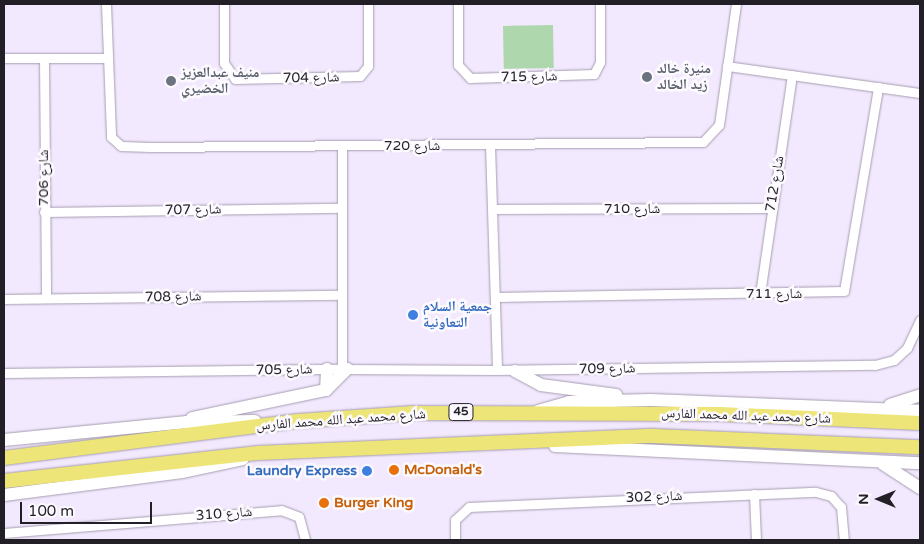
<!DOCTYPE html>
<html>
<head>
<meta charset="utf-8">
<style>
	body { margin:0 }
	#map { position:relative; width:924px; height:544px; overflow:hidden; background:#f3e9fe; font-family:"Varela Round","Noto Naskh Arabic",sans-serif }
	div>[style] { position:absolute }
	.green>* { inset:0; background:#afd7ad; transform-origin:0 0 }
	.roads { filter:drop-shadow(0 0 1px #a69db1) drop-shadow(0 0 1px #a69db1) }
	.street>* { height:9px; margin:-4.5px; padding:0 4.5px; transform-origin:4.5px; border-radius:4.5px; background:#fff }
	.secondary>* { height:12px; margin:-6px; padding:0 6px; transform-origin:6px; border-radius:6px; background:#fff }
	.primary>* { height:14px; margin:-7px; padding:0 7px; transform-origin:7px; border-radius:7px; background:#ede577 }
	.dots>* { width:14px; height:14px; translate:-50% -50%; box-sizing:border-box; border:2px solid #fcfafe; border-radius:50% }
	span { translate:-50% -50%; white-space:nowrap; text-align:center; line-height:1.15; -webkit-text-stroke:5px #fcfafe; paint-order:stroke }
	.shield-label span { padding:1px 4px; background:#fcfafe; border:1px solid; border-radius:4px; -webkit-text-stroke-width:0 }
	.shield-label { font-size:12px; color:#231f27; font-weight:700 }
	.worship-label { font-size:14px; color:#5b616d; font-weight:700 }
	.left { translate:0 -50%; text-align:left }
	.street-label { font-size:14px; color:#231f27 }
	.shop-label { font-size:14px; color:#366cbe; font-weight:700 }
	.right { translate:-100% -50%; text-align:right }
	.food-label { font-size:14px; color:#c56008; font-weight:700 }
	.frame { position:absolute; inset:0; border:5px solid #231f27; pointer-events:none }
	.north { position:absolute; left:854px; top:474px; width:50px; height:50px; -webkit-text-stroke:4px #fcfafe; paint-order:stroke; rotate:270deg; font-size:14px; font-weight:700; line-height:20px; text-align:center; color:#231f27 }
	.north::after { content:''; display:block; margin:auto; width:18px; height:22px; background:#231f27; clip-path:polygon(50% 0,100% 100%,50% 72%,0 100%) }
	.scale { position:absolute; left:20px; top:502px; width:132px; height:22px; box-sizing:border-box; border:2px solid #231f27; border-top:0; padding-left:6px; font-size:15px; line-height:18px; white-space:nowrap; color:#231f27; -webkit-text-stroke:4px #fcfafe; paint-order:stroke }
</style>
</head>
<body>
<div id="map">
	<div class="green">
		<div style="left:553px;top:25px;width:43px;height:50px;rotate:89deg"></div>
	</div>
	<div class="roads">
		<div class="street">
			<div style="left:106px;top:4px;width:133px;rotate:87.8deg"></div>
			<div style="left:111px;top:137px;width:13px;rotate:42deg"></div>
			<div style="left:121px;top:146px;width:29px;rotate:2deg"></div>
			<div style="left:150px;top:147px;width:553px;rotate:-0.52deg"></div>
			<div style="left:703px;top:142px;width:23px;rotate:-47deg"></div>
			<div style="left:719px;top:125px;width:122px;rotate:-82deg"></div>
			<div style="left:224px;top:4px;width:59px;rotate:90deg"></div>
			<div style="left:224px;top:63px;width:19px;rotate:55deg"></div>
			<div style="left:235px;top:79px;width:125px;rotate:-1.4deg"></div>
			<div style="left:360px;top:76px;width:13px;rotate:-51deg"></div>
			<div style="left:368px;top:66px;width:62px;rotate:-90deg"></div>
			<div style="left:458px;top:4px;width:61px;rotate:90deg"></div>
			<div style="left:458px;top:65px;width:18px;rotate:47deg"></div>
			<div style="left:470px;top:78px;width:124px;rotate:-1.8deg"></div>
			<div style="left:594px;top:74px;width:13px;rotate:-63deg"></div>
			<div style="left:600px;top:62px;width:58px;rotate:-90deg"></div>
			<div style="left:4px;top:58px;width:103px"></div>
			<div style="left:44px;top:59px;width:239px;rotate:89.5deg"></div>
			<div style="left:727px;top:66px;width:195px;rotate:8deg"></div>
			<div style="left:490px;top:145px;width:225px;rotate:88.2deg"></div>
			<div style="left:497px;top:370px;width:378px;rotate:-0.8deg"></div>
			<div style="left:875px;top:365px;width:20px;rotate:-15deg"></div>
			<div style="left:894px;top:360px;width:18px;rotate:-43deg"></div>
			<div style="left:907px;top:348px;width:31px;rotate:-65deg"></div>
			<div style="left:493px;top:209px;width:278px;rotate:-0.2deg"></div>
			<div style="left:44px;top:212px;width:298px;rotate:-0.8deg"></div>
			<div style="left:760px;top:294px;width:221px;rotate:-81.7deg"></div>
			<div style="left:496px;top:297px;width:348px;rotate:-1deg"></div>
			<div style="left:844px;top:291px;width:207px;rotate:-80.5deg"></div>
			<div style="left:4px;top:299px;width:338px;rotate:-0.7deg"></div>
			<div style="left:342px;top:369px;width:155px;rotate:0.4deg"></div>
			<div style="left:4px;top:373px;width:338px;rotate:-0.7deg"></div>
			<div style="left:342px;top:369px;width:223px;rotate:-90deg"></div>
			<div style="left:754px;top:494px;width:46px;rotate:87.5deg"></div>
			<div style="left:4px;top:533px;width:278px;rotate:-4.7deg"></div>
			<div style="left:281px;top:510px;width:19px;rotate:21deg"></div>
			<div style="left:299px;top:517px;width:24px;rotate:75deg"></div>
			<div style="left:455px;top:540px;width:20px;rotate:-90deg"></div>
			<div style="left:455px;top:520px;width:19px;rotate:-43deg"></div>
			<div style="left:469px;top:507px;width:347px;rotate:-2.5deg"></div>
			<div style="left:816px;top:492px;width:16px;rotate:15deg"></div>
			<div style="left:831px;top:496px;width:15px;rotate:48deg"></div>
			<div style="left:841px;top:507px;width:33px;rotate:85deg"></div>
		</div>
		<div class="secondary">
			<div style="left:515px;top:371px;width:30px;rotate:28deg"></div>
			<div style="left:541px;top:385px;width:76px;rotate:7.6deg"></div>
			<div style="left:326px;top:390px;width:21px;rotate:-87deg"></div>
			<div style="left:890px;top:405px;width:32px;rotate:-18deg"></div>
			<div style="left:538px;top:411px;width:32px;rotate:-16deg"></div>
			<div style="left:569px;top:402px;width:82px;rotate:-1.4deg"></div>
			<div style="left:651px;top:400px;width:269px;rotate:2.3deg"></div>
			<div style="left:192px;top:418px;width:137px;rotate:-11.8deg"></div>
			<div style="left:326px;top:390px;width:30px;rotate:-45deg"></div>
			<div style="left:4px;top:440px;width:184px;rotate:-5.6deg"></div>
			<div style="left:187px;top:422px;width:68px;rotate:-0.8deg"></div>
			<div style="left:555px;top:446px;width:365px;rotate:2.7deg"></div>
			<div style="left:883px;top:464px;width:44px;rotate:33deg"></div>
			<div style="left:4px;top:495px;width:180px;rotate:-7.3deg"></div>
			<div style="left:183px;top:472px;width:61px;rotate:-12.2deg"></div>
		</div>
		<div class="primary">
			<div style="left:4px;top:458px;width:296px;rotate:-7.2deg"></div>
			<div style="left:298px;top:421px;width:115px;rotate:-4deg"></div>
			<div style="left:413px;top:413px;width:307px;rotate:0.2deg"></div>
			<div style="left:720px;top:414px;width:200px;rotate:2.6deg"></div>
			<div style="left:4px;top:481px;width:256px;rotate:-6.3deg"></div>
			<div style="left:258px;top:453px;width:395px;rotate:-2.5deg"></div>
			<div style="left:653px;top:436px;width:267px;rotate:2.4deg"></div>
		</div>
	</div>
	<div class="dots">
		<div style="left:647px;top:77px;background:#6b7280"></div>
		<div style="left:171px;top:81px;background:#6b7280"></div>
		<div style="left:413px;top:315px;background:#3f7fe0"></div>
		<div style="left:394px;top:470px;background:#e8710a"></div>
		<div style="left:367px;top:471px;background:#3f7fe0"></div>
		<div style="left:324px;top:503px;background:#e8710a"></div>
	</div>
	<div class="shield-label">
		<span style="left:461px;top:412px">45</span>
	</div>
	<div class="worship-label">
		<span class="left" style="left:657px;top:77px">منيرة خالد<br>زيد الخالد</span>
		<span class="left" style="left:181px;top:81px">منيف عبدالعزيز<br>الخضيري</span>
	</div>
	<div class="street-label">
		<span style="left:529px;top:77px;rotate:-1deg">شارع 715</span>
		<span style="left:311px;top:78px;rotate:-1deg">شارع 704</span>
		<span style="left:412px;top:146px">شارع 720</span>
		<span style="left:44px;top:178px;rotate:-90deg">شارع 706</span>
		<span style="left:775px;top:184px;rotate:-81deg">شارع 712</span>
		<span style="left:632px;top:209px">شارع 710</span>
		<span style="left:193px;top:210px;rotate:-1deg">شارع 707</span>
		<span style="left:774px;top:294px">شارع 711</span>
		<span style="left:173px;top:297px;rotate:-1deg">شارع 708</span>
		<span style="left:607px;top:369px;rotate:-1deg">شارع 709</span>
		<span style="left:284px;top:370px;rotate:-1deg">شارع 705</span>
		<span style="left:746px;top:416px;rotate:2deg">شارع محمد عبد الله محمد الفارس</span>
		<span style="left:341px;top:420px;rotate:-4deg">شارع محمد عبد الله محمد الفارس</span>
		<span style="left:654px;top:497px;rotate:-2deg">شارع 302</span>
		<span style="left:224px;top:514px;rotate:-4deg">شارع 310</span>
	</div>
	<div class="shop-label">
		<span class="left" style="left:423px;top:315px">جمعية السلام<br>التعاونية</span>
		<span class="right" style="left:357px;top:471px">Laundry Express</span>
	</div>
	<div class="food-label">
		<span class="left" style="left:404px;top:470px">McDonald's</span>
		<span class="left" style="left:334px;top:503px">Burger King</span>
	</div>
	<div class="frame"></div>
	<div class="north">N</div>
	<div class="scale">100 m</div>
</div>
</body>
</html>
